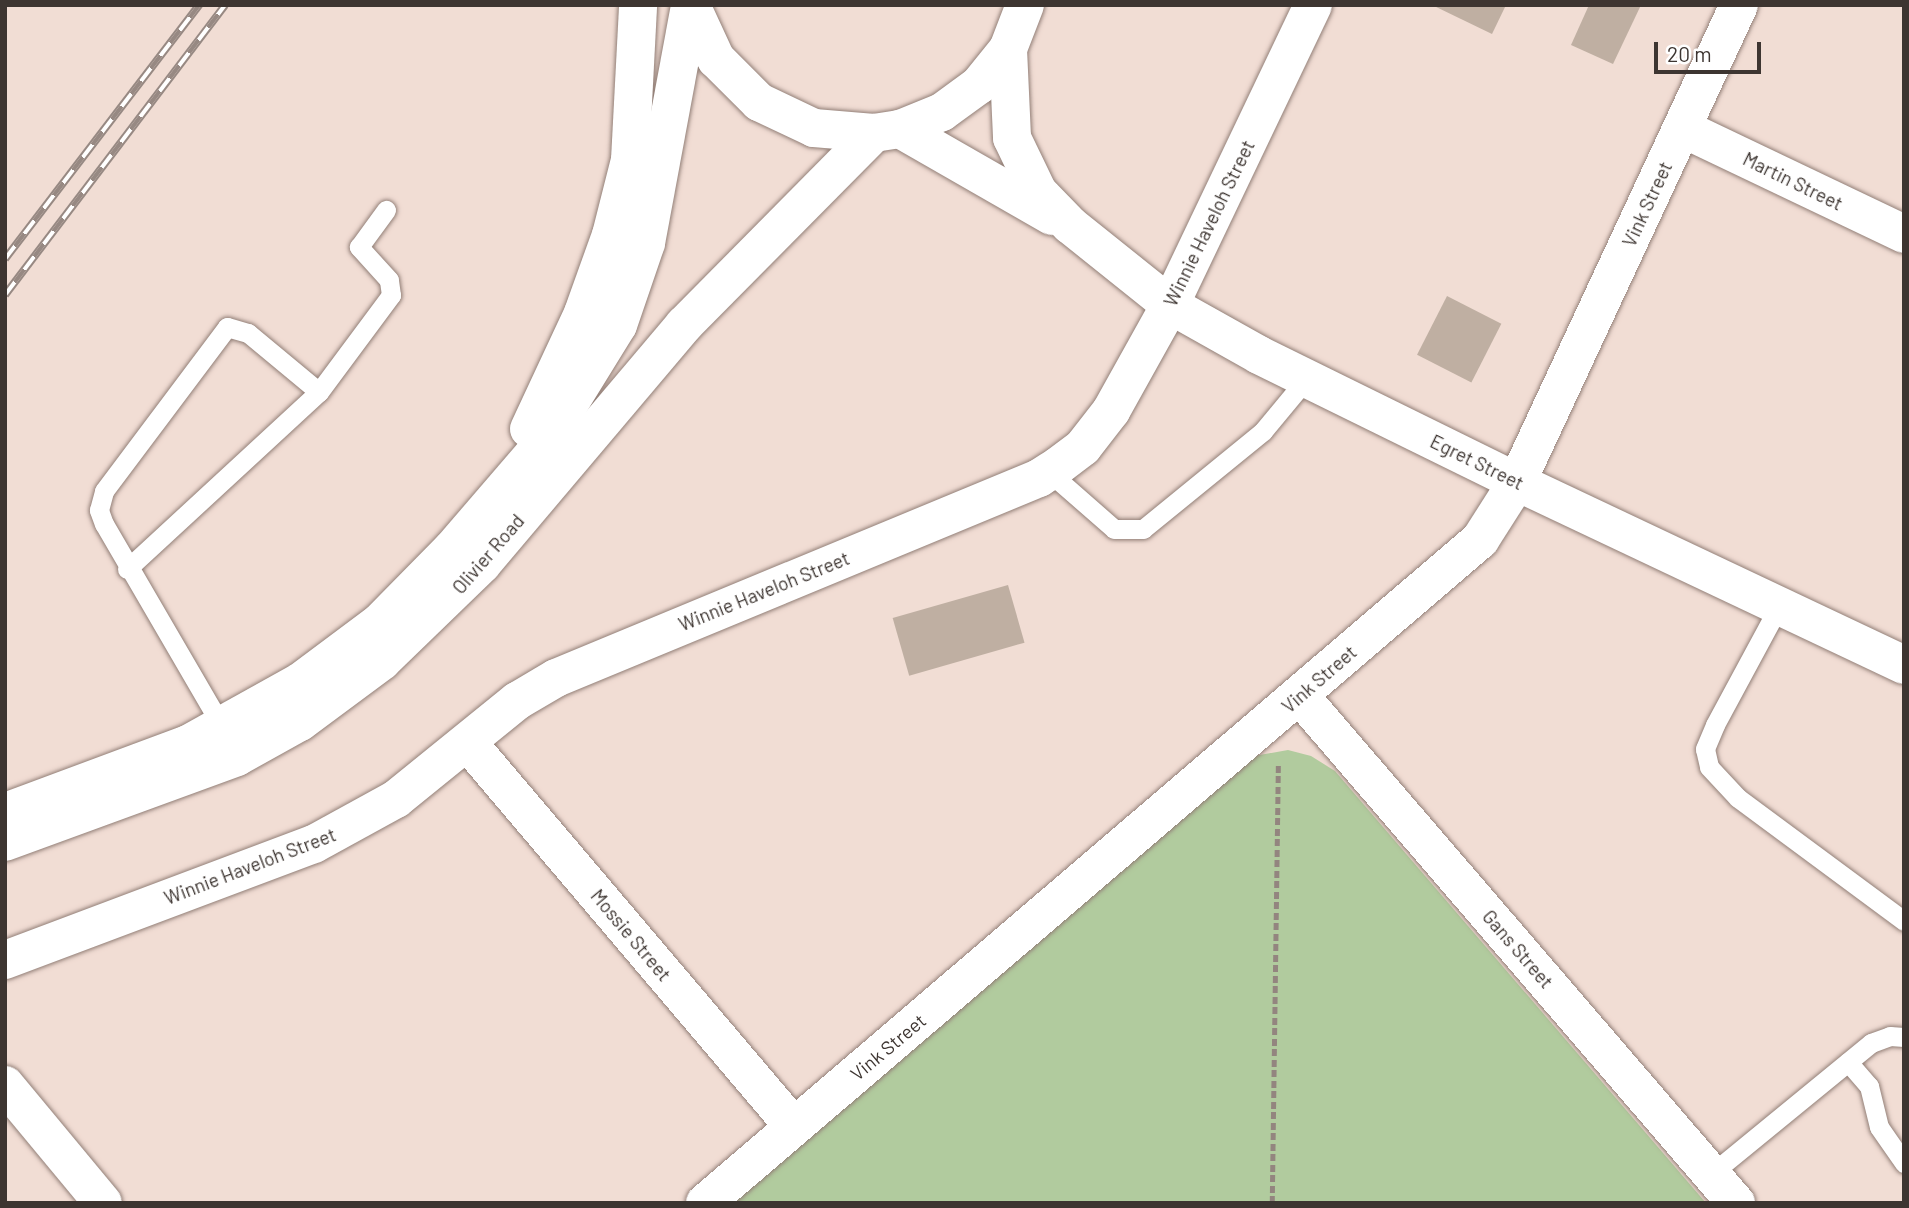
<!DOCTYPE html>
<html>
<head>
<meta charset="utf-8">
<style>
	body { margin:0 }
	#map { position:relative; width:1909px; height:1208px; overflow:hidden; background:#f1ddd4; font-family:Barlow,sans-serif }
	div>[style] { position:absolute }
	.green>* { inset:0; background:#b1cb9e }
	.building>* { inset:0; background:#bfafa2; transform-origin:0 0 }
	.path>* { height:4.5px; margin-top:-2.25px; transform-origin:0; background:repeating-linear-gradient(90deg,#93857f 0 7px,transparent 0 10.5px) }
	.roads { filter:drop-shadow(0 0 2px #927f77) drop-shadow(0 0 2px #927f77) }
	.lane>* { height:19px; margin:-9.5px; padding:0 9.5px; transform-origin:9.5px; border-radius:9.5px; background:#fff }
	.street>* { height:38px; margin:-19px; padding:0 19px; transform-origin:19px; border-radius:19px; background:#fff }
	.primary>* { height:38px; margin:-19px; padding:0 19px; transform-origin:19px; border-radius:19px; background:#fff }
	.rail>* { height:8px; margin-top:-4px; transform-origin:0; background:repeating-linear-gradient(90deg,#fff 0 16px,#978983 0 32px); box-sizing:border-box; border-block:2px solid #978983 }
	span { translate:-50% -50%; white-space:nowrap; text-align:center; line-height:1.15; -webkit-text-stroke:5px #fff; paint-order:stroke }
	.street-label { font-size:19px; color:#3d3531 }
	.frame { position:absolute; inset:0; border:7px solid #3d3531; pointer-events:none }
	.scale { position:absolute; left:1654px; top:42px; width:107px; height:32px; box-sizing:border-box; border:4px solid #3d3531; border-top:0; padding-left:9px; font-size:21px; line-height:24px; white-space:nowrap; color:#3d3531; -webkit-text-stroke:5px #fff; paint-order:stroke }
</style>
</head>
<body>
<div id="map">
	<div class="green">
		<div style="clip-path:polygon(1288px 750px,1311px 756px,1335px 771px,1706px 1203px,729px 1203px,1243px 758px)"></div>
	</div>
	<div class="building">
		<div style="clip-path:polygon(1432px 5px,1506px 5px,1492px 34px)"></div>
		<div style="clip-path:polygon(1589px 5px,1641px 5px,1613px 64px,1571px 45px)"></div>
		<div style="left:1447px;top:296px;width:61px;height:66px;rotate:27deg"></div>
		<div style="left:1008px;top:585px;width:60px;height:120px;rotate:74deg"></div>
	</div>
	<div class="path">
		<div style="left:1272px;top:1203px;width:440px;rotate:-89.2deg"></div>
	</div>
	<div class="roads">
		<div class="lane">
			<div style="left:1049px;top:472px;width:86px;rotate:41.2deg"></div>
			<div style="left:1114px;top:529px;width:29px"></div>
			<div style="left:1143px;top:529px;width:155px;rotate:-39.2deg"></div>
			<div style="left:1263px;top:431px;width:69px;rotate:-50.3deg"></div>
			<div style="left:127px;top:569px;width:261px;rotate:-42.7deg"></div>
			<div style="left:1779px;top:606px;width:135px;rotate:118.3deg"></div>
			<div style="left:1715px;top:725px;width:26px;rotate:113deg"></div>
			<div style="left:1705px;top:749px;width:18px;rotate:77deg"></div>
			<div style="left:1709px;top:767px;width:42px;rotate:46.9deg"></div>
			<div style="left:1738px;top:798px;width:207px;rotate:36.5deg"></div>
			<div style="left:224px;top:730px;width:238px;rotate:-120.2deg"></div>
			<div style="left:104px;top:524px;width:15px;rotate:-110deg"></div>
			<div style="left:99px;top:510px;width:20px;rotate:-75deg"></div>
			<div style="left:104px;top:491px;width:205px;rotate:-53.1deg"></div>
			<div style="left:227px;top:327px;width:22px;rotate:16deg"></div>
			<div style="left:248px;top:333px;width:92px;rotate:39.7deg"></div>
			<div style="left:319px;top:392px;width:121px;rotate:-53.4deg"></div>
			<div style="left:391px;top:295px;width:15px;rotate:-98deg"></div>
			<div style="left:389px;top:280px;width:45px;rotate:-132.3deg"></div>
			<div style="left:359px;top:247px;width:46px;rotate:-53.9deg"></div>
			<div style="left:1848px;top:1062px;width:32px;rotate:49deg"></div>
			<div style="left:1869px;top:1086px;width:42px;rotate:76.3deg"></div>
			<div style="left:1879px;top:1127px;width:44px;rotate:55.2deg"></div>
			<div style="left:1711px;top:1174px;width:207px;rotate:-39.3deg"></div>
			<div style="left:1871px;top:1043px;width:20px;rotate:-20deg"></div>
			<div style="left:1890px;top:1036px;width:14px;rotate:4deg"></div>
		</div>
		<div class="street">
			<div style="left:1008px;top:49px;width:89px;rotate:87.4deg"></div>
			<div style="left:1012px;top:138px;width:60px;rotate:64.3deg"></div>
			<div style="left:1038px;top:192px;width:46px;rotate:45.9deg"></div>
			<div style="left:1070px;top:225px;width:128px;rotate:38.7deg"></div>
			<div style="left:1170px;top:305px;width:102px;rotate:29.3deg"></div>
			<div style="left:1259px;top:355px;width:288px;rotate:26.2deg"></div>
			<div style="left:1517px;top:482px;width:428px;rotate:25.3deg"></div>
			<div style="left:1682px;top:128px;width:246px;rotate:25.5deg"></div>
			<div style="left:900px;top:129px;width:175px;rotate:29.8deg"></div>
			<div style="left:1300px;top:696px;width:669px;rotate:49.31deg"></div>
			<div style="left:469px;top:744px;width:502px;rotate:49.68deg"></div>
			<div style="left:5px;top:960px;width:330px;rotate:-20.6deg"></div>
			<div style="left:314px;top:844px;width:94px;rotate:-28.8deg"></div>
			<div style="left:396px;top:799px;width:156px;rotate:-39deg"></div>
			<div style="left:517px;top:701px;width:45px;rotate:-30.5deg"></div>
			<div style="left:556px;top:678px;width:523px;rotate:-22.49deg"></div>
			<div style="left:1039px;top:478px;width:22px;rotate:-32deg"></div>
			<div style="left:1058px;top:466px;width:31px;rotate:-37deg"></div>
			<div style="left:1083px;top:447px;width:46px;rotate:-52.1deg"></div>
			<div style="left:1111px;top:411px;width:121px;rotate:-60.9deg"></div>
			<div style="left:1170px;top:305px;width:332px;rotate:-64.5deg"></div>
			<div style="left:5px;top:1085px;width:153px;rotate:50.3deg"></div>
			<div style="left:705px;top:1203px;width:1020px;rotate:-40.55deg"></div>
			<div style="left:1480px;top:540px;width:69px;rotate:-57.5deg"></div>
			<div style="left:1517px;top:482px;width:526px;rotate:-65.04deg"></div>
		</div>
		<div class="primary">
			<div style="left:691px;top:5px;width:60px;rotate:65.2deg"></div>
			<div style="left:716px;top:59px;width:61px;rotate:45deg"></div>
			<div style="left:759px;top:102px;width:61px;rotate:25.3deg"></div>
			<div style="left:814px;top:128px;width:60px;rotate:4.8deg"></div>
			<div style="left:874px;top:133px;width:26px;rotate:-9deg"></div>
			<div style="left:900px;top:129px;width:45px;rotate:-22deg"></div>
			<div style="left:942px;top:112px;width:46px;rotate:-36.1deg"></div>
			<div style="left:979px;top:85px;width:46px;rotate:-51.1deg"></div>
			<div style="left:1008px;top:49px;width:47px;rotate:-68.9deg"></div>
			<div style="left:529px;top:429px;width:128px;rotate:-65deg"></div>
			<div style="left:583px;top:313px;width:83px;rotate:-70.3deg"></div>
			<div style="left:611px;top:235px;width:77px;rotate:-75.8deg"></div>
			<div style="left:630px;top:160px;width:155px;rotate:-87deg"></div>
			<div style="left:5px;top:812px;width:195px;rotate:-20.4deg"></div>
			<div style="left:188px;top:744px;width:128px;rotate:-29deg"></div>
			<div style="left:300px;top:682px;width:99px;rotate:-36.8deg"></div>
			<div style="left:379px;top:623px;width:104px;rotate:-45.4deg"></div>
			<div style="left:452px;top:549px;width:150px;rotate:-49.3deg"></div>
			<div style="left:550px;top:435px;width:129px;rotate:-58.3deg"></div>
			<div style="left:618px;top:325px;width:87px;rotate:-71.1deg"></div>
			<div style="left:646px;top:243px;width:242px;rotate:-79.5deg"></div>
			<div style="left:5px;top:842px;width:247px;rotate:-20.1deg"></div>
			<div style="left:237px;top:757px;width:72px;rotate:-29.1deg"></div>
			<div style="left:300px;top:722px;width:102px;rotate:-36.6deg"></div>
			<div style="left:382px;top:661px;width:139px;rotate:-44.1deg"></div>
			<div style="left:482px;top:564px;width:313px;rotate:-49.8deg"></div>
			<div style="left:684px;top:325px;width:270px;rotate:-45.3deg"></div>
		</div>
	</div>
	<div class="rail">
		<div style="left:5px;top:259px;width:320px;rotate:-52.6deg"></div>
		<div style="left:5px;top:295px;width:364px;rotate:-52.8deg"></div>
	</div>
	<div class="street-label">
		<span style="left:1793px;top:181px;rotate:26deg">Martin Street</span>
		<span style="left:1647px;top:204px;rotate:-65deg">Vink Street</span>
		<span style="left:1209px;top:223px;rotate:-64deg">Winnie Haveloh Street</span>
		<span style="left:1477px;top:462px;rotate:26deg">Egret Street</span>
		<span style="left:488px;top:554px;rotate:-49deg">Olivier Road</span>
		<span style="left:764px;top:591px;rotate:-22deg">Winnie Haveloh Street</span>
		<span style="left:1319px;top:679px;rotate:-41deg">Vink Street</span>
		<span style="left:250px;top:866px;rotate:-21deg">Winnie Haveloh Street</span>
		<span style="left:631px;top:935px;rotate:50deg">Mossie Street</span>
		<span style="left:1518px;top:949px;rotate:49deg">Gans Street</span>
		<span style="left:888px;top:1047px;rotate:-40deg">Vink Street</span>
	</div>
	<div class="frame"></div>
	<div class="scale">20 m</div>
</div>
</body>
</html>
